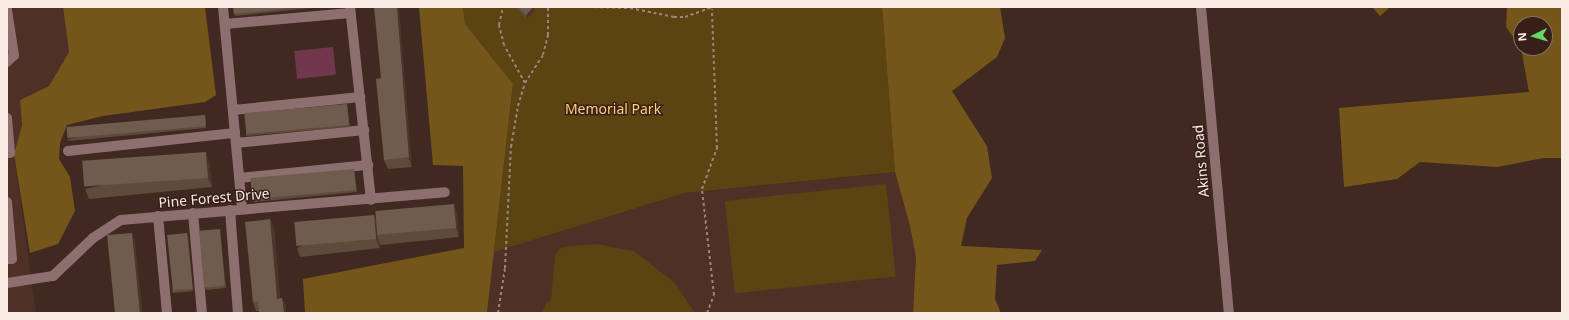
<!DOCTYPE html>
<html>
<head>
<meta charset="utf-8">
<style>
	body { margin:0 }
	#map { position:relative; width:1569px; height:320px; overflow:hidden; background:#402921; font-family:"Noto Sans",sans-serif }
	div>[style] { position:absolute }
	.built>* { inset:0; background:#4f3026 }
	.green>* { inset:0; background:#5c4312; transform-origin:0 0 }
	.forest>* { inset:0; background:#74561b }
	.water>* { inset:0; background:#71384d; transform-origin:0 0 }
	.path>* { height:2px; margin-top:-1px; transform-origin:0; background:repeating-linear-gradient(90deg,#99857e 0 3px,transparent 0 6px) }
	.minor>* { height:10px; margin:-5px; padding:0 5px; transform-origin:5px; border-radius:5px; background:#8d6f6f }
	.wall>* { inset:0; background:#5f4b3c }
	.shaded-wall>* { inset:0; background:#4b3629 }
	.building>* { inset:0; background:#6f5c4e; transform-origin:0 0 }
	span { translate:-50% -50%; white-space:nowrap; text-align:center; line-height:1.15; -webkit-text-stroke:3px #361f17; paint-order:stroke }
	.park-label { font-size:14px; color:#ffd17d }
	.street-label { font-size:14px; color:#faeae4 }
	.frame { position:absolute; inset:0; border:8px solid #faeae4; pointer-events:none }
	.north { position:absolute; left:1513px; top:16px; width:40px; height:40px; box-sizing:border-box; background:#361f17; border:1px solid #847069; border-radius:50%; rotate:265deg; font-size:11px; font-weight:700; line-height:16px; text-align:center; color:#faeae4 }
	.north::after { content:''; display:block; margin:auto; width:14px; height:18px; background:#66d467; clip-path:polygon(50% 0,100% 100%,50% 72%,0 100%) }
</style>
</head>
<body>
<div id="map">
	<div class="built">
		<div style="clip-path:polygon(7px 7px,63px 7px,69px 52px,49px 86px,20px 100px,22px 125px,14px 154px,36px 313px,7px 313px)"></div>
		<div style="clip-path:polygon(895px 172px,910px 226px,916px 257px,913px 313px,487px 313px,494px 252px,685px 193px)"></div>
	</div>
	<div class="green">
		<div style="clip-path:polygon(463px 7px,882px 7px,895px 172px,685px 193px,494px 252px,513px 85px,465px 24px)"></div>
		<div style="left:886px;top:184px;width:93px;height:162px;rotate:84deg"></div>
		<div style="clip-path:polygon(596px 244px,634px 251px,675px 283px,695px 313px,542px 313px,546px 303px,551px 300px,555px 255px,562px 247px)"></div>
	</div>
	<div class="forest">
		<div style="clip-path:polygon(63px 7px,205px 7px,216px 95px,205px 102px,103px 116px,67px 125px,60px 143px,59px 159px,70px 177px,75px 211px,58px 244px,30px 253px,14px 154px,22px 125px,20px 100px,49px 86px,69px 52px)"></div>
		<div style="clip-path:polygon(419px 7px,463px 7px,465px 24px,513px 84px,487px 313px,305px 313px,303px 279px,464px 248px,463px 166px,433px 165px)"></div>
		<div style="clip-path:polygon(882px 7px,1000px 7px,1005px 38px,997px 57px,952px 91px,987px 146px,992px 178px,967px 218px,961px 246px,1042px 250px,1035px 261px,997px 265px,995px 299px,1001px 313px,913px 313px,916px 257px,910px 226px,895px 172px)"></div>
		<div style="clip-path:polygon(1372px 7px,1390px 7px,1380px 16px)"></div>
		<div style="clip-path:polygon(1507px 7px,1562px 7px,1562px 158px,1544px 158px,1497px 167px,1420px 162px,1397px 179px,1344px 187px,1339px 108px,1529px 92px,1521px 48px,1545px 48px,1545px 24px,1521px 24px,1521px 48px,1506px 27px)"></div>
	</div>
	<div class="water">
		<div style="left:333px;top:47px;width:28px;height:39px;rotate:84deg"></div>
	</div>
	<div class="path">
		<div style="left:588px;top:7px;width:42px;rotate:1.4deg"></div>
		<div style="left:630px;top:8px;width:45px;rotate:11.6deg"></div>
		<div style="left:674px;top:17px;width:11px"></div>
		<div style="left:685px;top:17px;width:29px;rotate:-20deg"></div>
		<div style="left:525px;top:83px;width:33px;rotate:-57deg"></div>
		<div style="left:543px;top:55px;width:21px;rotate:-76deg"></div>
		<div style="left:548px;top:35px;width:28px;rotate:-90deg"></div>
		<div style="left:498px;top:313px;width:46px;rotate:-81.2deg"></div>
		<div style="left:505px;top:268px;width:121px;rotate:-87.2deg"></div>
		<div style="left:511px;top:147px;width:42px;rotate:-80.3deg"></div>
		<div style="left:518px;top:106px;width:24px;rotate:-73deg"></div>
		<div style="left:525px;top:83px;width:43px;rotate:-118.9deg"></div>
		<div style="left:504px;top:45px;width:21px;rotate:-104deg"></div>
		<div style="left:499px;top:25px;width:18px;rotate:-77deg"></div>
		<div style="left:707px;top:313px;width:19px;rotate:-69deg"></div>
		<div style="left:714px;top:295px;width:107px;rotate:-96.5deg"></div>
		<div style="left:702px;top:189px;width:44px;rotate:-69.9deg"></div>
		<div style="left:717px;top:148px;width:139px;rotate:-92.1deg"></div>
	</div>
	<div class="minor">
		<div style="left:223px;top:7px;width:203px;rotate:84.6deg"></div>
		<div style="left:350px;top:7px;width:194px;rotate:83.8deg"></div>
		<div style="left:1201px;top:7px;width:307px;rotate:84.8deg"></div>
		<div style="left:7px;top:10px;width:46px;rotate:81.2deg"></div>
		<div style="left:14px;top:55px;width:10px;rotate:135deg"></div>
		<div style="left:225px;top:24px;width:126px;rotate:-5deg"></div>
		<div style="left:233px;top:110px;width:128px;rotate:-5.8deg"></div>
		<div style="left:7px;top:118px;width:35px;rotate:85deg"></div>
		<div style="left:10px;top:153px;width:3px;rotate:180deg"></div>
		<div style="left:236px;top:143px;width:129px;rotate:-5.8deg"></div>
		<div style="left:68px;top:151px;width:168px;rotate:-6.2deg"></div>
		<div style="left:239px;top:178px;width:130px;rotate:-5.8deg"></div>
		<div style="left:7px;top:202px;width:57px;rotate:85deg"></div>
		<div style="left:12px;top:259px;width:5px;rotate:180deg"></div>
		<div style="left:230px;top:210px;width:103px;rotate:85.6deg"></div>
		<div style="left:193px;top:213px;width:100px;rotate:84.9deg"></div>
		<div style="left:158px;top:216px;width:97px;rotate:84.7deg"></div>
		<div style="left:7px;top:283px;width:47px;rotate:-8.7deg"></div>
		<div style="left:53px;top:276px;width:55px;rotate:-43.5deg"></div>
		<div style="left:93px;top:238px;width:33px;rotate:-33deg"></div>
		<div style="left:121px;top:220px;width:325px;rotate:-4.9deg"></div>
	</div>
	<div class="wall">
		<div style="clip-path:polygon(233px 7px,320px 7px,235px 16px)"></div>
		<div style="clip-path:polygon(515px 7px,534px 7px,535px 10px,527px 19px)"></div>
		<div style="clip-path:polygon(381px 78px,412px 167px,388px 169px,384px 160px)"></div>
		<div style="clip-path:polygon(347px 104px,350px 127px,246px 136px,246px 134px)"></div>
		<div style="clip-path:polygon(205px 115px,206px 128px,68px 141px,68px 139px)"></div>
		<div style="clip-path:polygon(209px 162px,212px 187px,89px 199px,85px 189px)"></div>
		<div style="clip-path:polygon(354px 169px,357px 192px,253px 202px,252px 200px)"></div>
		<div style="clip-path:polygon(457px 213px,459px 237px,380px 245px,379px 241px,380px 248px,300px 257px,297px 248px,374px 215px,375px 219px)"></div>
		<div style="clip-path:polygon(270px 219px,274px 228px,280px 298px,282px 298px,286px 307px,286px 313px,259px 313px,259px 311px,256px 311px,253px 302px)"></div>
		<div style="clip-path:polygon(220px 231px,226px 288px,206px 290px,205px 288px)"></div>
		<div style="clip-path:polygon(187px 233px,188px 235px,193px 291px,173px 293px,172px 291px)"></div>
	</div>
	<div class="shaded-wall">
		<div style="clip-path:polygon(397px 7px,399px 7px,412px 167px,409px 157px)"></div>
		<div style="clip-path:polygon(533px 7px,534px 7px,535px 10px,527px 19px,526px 15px)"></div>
		<div style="clip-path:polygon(206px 152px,209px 162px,212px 187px,208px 178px)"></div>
		<div style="clip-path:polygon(454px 204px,457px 213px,459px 237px,456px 228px)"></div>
		<div style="clip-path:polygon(374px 215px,377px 224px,377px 235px,379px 241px,380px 248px,376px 239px)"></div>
		<div style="clip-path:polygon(270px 219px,274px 228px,281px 308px,277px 299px)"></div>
		<div style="clip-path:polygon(220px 229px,220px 231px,226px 288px,225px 286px)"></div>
		<div style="clip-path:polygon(132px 233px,135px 242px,143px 313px,140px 313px)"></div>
		<div style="clip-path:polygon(187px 233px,188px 235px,193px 291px,193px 289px)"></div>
		<div style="clip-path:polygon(282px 298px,286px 307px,286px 313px,284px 313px)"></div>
	</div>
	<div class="building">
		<div style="clip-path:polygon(233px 7px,300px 7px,234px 14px)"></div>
		<div style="clip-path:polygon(374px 7px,397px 7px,409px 157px,384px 160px,376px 79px,381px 78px)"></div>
		<div style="clip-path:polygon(518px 7px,533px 7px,526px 15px)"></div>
		<div style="left:347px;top:104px;width:21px;height:103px;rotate:85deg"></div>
		<div style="left:205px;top:115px;width:11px;height:139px;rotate:85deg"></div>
		<div style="left:206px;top:152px;width:26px;height:124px;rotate:86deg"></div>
		<div style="left:354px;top:169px;width:21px;height:104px;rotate:85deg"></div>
		<div style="left:454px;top:204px;width:24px;height:79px;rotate:85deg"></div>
		<div style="left:374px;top:215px;width:24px;height:80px;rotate:85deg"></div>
		<div style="clip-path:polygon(270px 219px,277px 299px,282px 298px,284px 313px,259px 313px,258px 301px,253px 302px,245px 222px)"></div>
		<div style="left:220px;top:229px;width:57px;height:21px;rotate:85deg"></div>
		<div style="clip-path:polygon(132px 233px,140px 313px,144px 312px,144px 313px,115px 313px,107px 235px)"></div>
		<div style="left:187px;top:233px;width:56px;height:20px;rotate:84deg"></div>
	</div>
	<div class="park-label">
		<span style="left:613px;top:109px">Memorial Park</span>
	</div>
	<div class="street-label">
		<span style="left:1201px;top:161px;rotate:-95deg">Akins Road</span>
		<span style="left:214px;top:198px;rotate:-5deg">Pine Forest Drive</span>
	</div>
	<div class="frame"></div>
	<div class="north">N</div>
</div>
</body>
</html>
